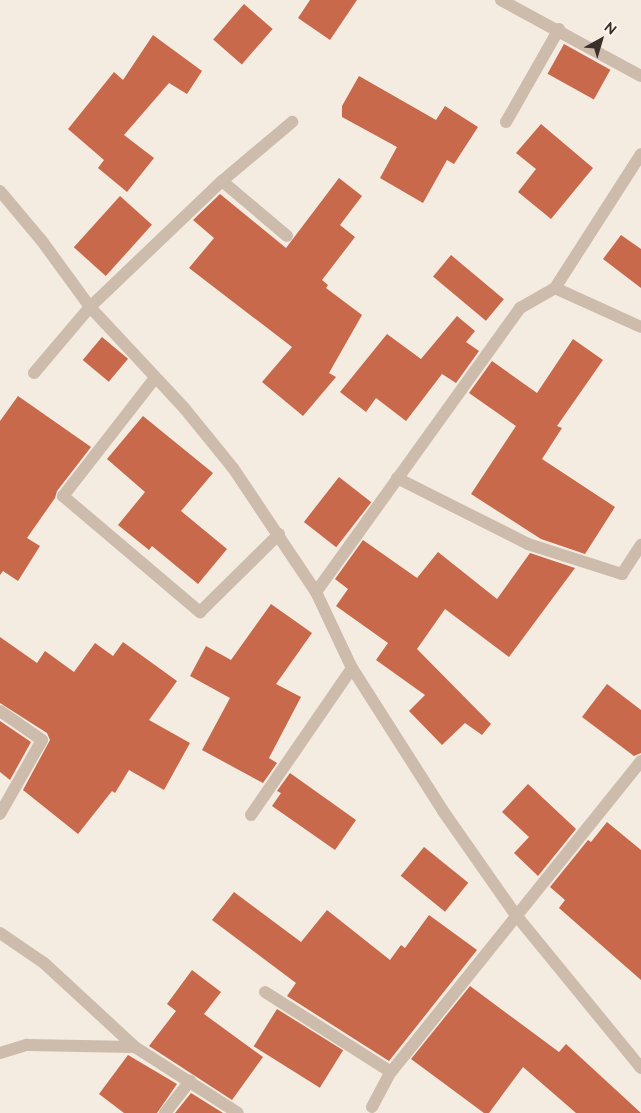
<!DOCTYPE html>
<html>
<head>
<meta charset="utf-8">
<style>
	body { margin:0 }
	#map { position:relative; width:641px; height:1113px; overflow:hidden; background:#f4ebe1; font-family:Raleway,sans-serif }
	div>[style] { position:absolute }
	.building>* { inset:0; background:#c8694b; transform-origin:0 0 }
	.minor>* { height:12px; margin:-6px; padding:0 6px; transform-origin:6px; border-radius:6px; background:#cdbbac }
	span { translate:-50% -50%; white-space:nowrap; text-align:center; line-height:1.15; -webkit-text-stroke:5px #fbf5ee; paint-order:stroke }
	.north { position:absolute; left:576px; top:15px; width:50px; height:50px; -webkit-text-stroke:4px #fbf5ee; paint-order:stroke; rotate:39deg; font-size:14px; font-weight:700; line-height:20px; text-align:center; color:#3b302b }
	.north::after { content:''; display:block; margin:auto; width:18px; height:22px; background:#3b302b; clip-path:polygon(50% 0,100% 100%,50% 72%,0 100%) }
</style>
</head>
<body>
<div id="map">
	<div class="building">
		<div style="clip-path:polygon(310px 0,357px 0,330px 40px,298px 18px)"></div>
		<div style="left:244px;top:4px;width:38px;height:47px;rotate:41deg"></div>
		<div style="clip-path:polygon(153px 35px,202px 71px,187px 94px,169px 83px,124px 135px,154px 158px,127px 192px,98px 168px,104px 160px,68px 129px,114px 72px,123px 80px)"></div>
		<div style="left:564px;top:44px;width:53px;height:34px;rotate:29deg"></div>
		<div style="clip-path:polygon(359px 76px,436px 120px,445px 106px,478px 127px,454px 164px,447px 160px,423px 203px,380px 178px,397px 147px,342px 117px,342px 106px)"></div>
		<div style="clip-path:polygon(541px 124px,593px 168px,551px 219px,518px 192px,536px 169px,516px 153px)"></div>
		<div style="clip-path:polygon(339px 178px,362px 196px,340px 225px,355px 237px,322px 280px,328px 285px,326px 288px,362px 315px,329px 373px,336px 377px,303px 416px,262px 382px,292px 347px,189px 268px,214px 238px,193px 220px,220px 194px,286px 248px)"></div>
		<div style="left:120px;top:196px;width:43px;height:69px;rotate:42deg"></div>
		<div style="clip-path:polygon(621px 235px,641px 249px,641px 288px,603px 259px)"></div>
		<div style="left:451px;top:255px;width:69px;height:28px;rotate:40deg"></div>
		<div style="clip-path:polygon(457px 316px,475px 331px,466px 342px,479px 351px,456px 383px,442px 374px,406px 421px,376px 398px,366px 412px,340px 392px,387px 334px,421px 359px)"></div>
		<div style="left:102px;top:337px;width:34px;height:30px;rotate:40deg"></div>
		<div style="clip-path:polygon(573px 339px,603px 360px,557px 426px,562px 428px,542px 459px,615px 507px,585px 554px,541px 539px,471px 494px,516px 426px,469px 393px,492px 361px,537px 393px)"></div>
		<div style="clip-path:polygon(18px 396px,91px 447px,57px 491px,55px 498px,27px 538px,40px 546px,18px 581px,3px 571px,0 575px,0 421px)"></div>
		<div style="clip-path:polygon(143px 416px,213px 473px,181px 511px,227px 549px,198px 584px,152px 546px,149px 550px,118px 525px,145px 492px,107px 459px)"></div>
		<div style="left:339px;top:477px;width:41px;height:57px;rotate:38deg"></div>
		<div style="clip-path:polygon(363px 540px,417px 578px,438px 552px,497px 599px,530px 553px,575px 568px,509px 657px,445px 609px,417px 649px,491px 724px,482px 735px,465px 723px,442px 745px,409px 711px,425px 695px,376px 660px,388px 643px,336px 606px,348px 589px,335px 579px)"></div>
		<div style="clip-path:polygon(271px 604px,312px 633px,276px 684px,301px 697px,269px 758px,277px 763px,263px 783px,202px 750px,230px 698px,190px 676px,206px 646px,231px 660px)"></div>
		<div style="clip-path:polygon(0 637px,37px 663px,45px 651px,74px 672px,95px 643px,113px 656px,123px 642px,177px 681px,149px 720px,190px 743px,164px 790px,129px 770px,115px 793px,112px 791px,78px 834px,23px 790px,50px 740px,47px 733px,0 703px)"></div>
		<div style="clip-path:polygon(607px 684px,641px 710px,641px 753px,634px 756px,582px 717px)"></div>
		<div style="clip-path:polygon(0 721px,31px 742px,10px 780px,0 772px)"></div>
		<div style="clip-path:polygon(290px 773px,356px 820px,335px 850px,272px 806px,281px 793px,277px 791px)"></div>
		<div style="clip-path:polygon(528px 784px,576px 829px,538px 876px,514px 853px,529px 837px,502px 812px)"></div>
		<div style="clip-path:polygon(607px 822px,641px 850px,641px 980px,559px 908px,565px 900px,550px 887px,588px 840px,591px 842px)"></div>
		<div style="left:424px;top:847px;width:57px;height:37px;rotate:39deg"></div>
		<div style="clip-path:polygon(234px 892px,301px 942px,327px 910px,390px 960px,401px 945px,405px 948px,429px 915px,477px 950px,389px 1061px,287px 996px,296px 983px,212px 920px)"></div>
		<div style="clip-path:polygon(192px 970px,221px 992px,204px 1014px,263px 1057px,232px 1100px,149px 1046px,176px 1011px,167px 1004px)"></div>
		<div style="clip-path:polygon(470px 986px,559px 1052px,566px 1044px,641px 1113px,576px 1113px,523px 1067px,489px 1113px,484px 1113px,411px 1059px)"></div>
		<div style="left:277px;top:1009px;width:78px;height:44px;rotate:32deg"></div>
		<div style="clip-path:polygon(128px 1055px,177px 1084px,157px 1113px,124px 1113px,99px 1094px)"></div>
		<div style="clip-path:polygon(191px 1093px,223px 1113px,175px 1113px)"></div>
	</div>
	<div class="minor">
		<div style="left:501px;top:0;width:159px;rotate:28.5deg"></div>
		<div style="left:506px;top:122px;width:107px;rotate:-60.3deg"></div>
		<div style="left:222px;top:181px;width:85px;rotate:40.2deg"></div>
		<div style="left:0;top:191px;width:65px;rotate:50deg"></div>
		<div style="left:42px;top:241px;width:82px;rotate:54deg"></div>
		<div style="left:90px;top:307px;width:139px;rotate:47deg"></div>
		<div style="left:185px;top:409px;width:76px;rotate:50.9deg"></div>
		<div style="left:233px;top:468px;width:149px;rotate:56.2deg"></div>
		<div style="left:316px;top:592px;width:84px;rotate:64.7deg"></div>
		<div style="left:352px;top:668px;width:169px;rotate:57.5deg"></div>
		<div style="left:443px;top:811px;width:126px;rotate:55deg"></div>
		<div style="left:515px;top:914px;width:199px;rotate:50.7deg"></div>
		<div style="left:555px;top:288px;width:94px;rotate:24.4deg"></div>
		<div style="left:34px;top:373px;width:87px;rotate:-49.7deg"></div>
		<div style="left:90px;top:307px;width:182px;rotate:-43.7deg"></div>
		<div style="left:222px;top:181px;width:92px;rotate:-40.1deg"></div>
		<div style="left:155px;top:378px;width:150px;rotate:127.9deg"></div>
		<div style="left:63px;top:496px;width:180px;rotate:40.3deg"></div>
		<div style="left:200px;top:612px;width:111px;rotate:-44.6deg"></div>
		<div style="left:397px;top:478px;width:147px;rotate:26.7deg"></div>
		<div style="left:528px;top:544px;width:99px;rotate:17.7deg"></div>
		<div style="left:622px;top:574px;width:35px;rotate:-57deg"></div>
		<div style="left:316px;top:592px;width:350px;rotate:-54.3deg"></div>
		<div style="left:520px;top:308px;width:40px;rotate:-29.7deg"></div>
		<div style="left:555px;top:288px;width:159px;rotate:-57.3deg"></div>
		<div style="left:0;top:711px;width:51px;rotate:34.6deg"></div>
		<div style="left:42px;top:740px;width:85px;rotate:119.6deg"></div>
		<div style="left:251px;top:815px;width:178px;rotate:-55.5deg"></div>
		<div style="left:0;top:933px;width:53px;rotate:34.3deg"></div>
		<div style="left:44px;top:963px;width:124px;rotate:42.7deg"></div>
		<div style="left:135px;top:1047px;width:122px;rotate:32.7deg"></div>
		<div style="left:265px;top:992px;width:149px;rotate:32.4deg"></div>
		<div style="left:0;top:1053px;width:28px;rotate:-17deg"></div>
		<div style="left:27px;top:1045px;width:108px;rotate:1.1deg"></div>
		<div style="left:372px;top:1107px;width:40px;rotate:-62deg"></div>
		<div style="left:391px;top:1072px;width:399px;rotate:-51.2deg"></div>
		<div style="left:165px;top:1113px;width:41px;rotate:-52deg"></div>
	</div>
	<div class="north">N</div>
</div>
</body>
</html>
